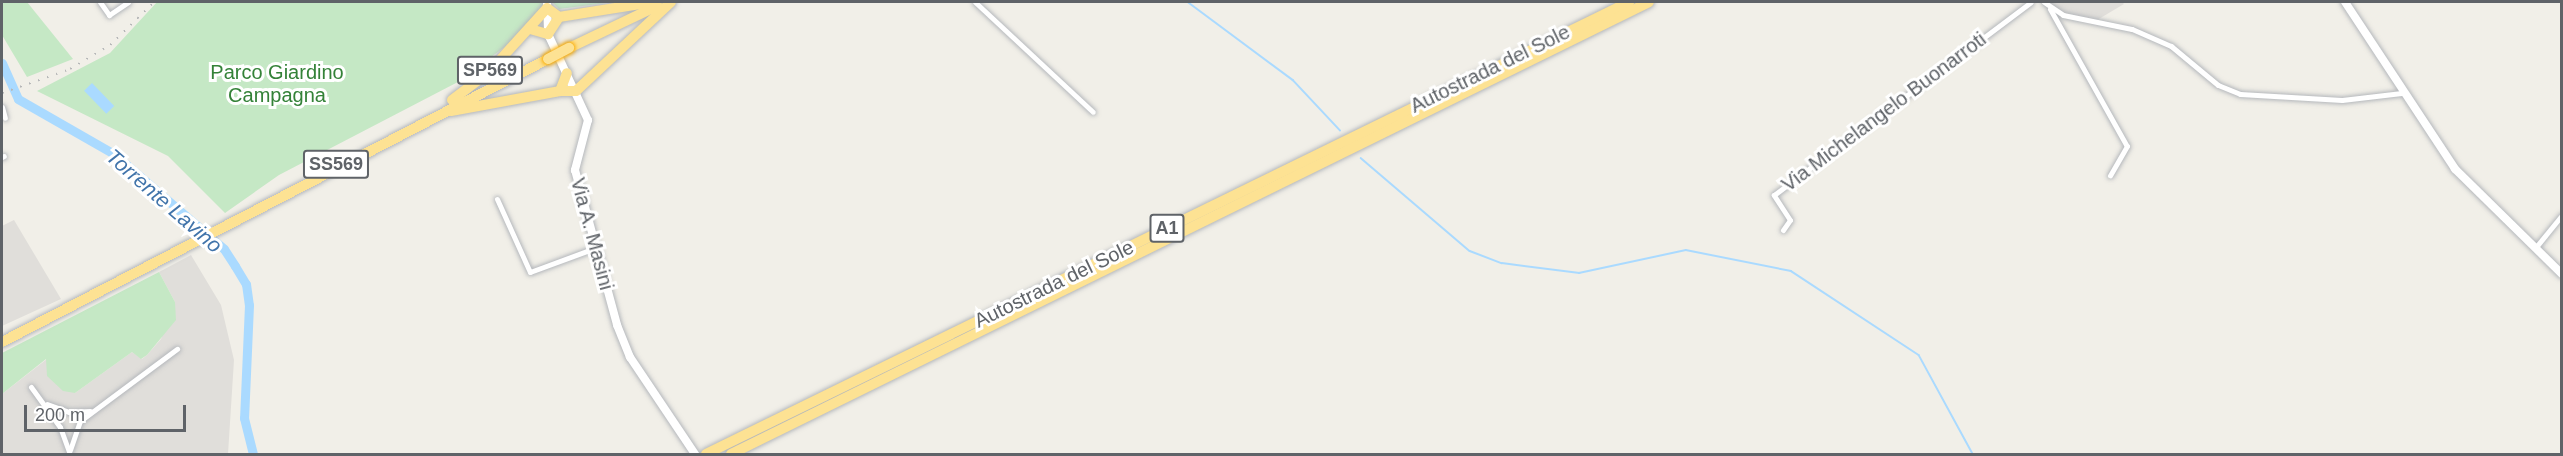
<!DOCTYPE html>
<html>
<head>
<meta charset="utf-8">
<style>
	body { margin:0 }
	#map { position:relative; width:2563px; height:456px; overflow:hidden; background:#f1efe8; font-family:Arial,sans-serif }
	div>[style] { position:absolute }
	.industrial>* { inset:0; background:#e0deda }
	.green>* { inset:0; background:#c5e8c5 }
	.water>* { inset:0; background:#aadaff; transform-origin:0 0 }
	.stream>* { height:1.5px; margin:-0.75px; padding:0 0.75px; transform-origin:0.75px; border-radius:0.75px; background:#aadaff }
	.river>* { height:9px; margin:-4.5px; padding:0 4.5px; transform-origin:4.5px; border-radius:4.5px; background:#aadaff }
	.roads { filter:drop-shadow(0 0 2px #b5b8bc) drop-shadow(0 0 2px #b5b8bc) }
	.street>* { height:5px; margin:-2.5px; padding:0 2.5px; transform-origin:2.5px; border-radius:2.5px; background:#fff }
	.secondary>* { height:8px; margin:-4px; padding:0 4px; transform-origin:4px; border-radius:4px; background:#fff }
	.highway>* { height:10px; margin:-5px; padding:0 5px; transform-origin:5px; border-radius:5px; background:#fde293 }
	.rail>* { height:1.5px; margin-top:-0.75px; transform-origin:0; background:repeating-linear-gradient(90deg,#b6b7b8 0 1.5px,transparent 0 9.5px) }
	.bridges { filter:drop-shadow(0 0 2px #f9ab00) drop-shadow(0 0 2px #f9ab00) }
	.highway-bridge>* { height:10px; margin:-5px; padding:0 5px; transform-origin:5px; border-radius:5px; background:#fde293 }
	span { translate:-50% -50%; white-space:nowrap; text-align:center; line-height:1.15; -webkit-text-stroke:6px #fff; paint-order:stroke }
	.shield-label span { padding:2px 4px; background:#fff; border:2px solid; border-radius:4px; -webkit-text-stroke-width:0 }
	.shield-label { font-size:18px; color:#5f6368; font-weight:700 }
	.street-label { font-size:20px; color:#5f6368 }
	.park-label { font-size:20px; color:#348238 }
	.water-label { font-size:21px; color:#4174aa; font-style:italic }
	.frame { position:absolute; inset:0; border:3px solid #5f6368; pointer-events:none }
	.scale { position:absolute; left:24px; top:405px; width:162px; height:27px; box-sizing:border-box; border:3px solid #5f6368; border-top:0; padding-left:8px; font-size:18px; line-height:21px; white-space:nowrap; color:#5f6368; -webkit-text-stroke:4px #fff; paint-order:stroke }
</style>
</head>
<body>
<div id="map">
	<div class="industrial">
		<div style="clip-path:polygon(2045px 2px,2122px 2px,2124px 4px,2092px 23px,2056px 14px)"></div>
		<div style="clip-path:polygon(14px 220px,61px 299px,2px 326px,2px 226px)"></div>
		<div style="clip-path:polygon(191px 255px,221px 305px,234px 360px,228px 454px,2px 454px,2px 394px,47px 359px,75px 393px,132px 352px,142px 359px,147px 355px,161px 339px,175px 302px,159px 272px)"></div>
	</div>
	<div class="green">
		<div style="clip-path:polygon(27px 2px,73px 59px,27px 77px,2px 35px,2px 3px)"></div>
		<div style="clip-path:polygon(157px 2px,549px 2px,506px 46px,456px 83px,279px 175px,225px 213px,168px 156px,37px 91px,110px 53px)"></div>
		<div style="clip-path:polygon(552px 2px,614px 2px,559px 9px)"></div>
		<div style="clip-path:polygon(159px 272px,175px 302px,176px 320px,147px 355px,141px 359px,132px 352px,75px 393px,63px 391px,47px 376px,46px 359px,2px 394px,2px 353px)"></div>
	</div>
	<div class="water">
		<div style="left:92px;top:83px;width:32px;height:11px;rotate:46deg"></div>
	</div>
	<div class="stream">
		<div style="left:1188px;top:2px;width:131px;rotate:36.6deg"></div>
		<div style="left:1293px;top:80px;width:69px;rotate:46.8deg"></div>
		<div style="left:1361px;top:158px;width:143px;rotate:40.5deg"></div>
		<div style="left:1470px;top:251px;width:34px;rotate:21deg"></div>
		<div style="left:1502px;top:263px;width:78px;rotate:7.4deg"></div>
		<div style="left:1579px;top:273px;width:109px;rotate:-12.1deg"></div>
		<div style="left:1686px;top:250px;width:107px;rotate:11.3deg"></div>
		<div style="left:1791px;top:271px;width:153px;rotate:33.3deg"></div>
		<div style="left:1919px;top:355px;width:113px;rotate:61.4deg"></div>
	</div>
	<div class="river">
		<div style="left:2px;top:63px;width:39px;rotate:66deg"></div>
		<div style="left:18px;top:99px;width:111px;rotate:29.8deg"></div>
		<div style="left:114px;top:154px;width:145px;rotate:40.8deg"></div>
		<div style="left:224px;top:249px;width:20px;rotate:57deg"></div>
		<div style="left:235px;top:266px;width:21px;rotate:59deg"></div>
		<div style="left:246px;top:284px;width:21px;rotate:82deg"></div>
		<div style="left:249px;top:305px;width:113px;rotate:92.5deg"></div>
		<div style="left:244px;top:418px;width:37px;rotate:76deg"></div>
	</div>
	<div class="roads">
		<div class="street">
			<div style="left:100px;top:2px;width:16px;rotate:55deg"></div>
			<div style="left:109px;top:15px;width:23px;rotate:-34deg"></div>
			<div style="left:975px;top:2px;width:161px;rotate:43deg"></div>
			<div style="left:2044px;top:2px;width:23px;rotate:34deg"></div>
			<div style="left:2063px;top:15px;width:70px;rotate:11.5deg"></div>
			<div style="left:2132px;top:29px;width:43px;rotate:23.6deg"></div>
			<div style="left:2171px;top:46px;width:61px;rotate:39.7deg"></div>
			<div style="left:2218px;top:85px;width:24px;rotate:22deg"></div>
			<div style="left:2240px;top:94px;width:102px;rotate:3.4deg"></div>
			<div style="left:2342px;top:100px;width:60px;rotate:-6.7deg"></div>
			<div style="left:2050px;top:9px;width:157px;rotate:60.7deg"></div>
			<div style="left:2127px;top:146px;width:34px;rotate:120deg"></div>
			<div style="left:2px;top:107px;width:11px;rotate:75deg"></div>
			<div style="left:2px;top:157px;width:2px;rotate:-27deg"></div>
			<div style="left:497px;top:199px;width:80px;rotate:65.7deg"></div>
			<div style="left:530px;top:272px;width:69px;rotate:-20.3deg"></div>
			<div style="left:1783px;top:230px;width:12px;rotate:-55deg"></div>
			<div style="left:1790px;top:220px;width:30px;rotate:-123deg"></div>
			<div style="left:1774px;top:195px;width:321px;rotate:-36.9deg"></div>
			<div style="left:2536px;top:247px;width:41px;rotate:-50.9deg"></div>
			<div style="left:31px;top:387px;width:49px;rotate:54.1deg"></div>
			<div style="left:60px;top:427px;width:29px;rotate:70deg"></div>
			<div style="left:47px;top:404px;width:23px;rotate:20deg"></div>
			<div style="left:69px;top:412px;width:21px;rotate:-3deg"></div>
			<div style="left:70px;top:450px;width:31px;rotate:-71deg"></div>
			<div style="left:80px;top:421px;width:121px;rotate:-36.6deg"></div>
		</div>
		<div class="secondary">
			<div style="left:547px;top:2px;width:32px;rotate:88deg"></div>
			<div style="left:548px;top:34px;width:95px;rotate:65.1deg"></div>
			<div style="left:588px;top:120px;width:52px;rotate:104.6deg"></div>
			<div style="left:575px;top:170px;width:161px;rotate:74.8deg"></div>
			<div style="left:617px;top:325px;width:35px;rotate:68deg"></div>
			<div style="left:630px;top:357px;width:117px;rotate:56.2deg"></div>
			<div style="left:2345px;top:2px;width:200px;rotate:56.6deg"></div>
			<div style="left:2455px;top:169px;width:150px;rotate:44.5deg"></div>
		</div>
		<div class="highway">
			<div style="left:530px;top:29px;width:19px;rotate:16deg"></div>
			<div style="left:548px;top:34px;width:20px;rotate:-57deg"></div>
			<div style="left:559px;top:17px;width:95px;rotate:-9.1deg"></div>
			<div style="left:569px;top:48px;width:98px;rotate:-25.5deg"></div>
			<div style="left:560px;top:91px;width:16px"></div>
			<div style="left:576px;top:91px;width:130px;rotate:-43.1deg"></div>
			<div style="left:452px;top:100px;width:46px;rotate:-37.1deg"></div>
			<div style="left:489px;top:72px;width:86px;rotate:-47.8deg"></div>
			<div style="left:547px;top:8px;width:15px;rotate:37deg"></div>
			<div style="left:451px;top:111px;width:111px;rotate:-10.4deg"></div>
			<div style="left:560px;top:91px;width:19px;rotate:-69deg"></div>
			<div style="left:2px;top:342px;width:615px;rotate:-27.4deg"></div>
			<div style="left:706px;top:454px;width:1028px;rotate:-26.09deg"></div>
			<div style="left:731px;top:454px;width:1023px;rotate:-26.21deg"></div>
		</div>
	</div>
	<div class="rail">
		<div style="left:2px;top:93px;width:72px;rotate:-19.4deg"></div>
		<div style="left:70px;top:69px;width:47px;rotate:-31deg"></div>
		<div style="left:110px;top:45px;width:62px;rotate:-44.3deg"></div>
	</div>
	<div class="bridges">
		<div class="highway-bridge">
			<div style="left:548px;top:59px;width:24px;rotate:-28deg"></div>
		</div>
	</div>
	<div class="shield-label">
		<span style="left:490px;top:70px">SP569</span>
		<span style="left:336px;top:164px">SS569</span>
		<span style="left:1167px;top:228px">A1</span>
	</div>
	<div class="street-label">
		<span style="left:1490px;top:69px;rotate:-26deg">Autostrada del Sole</span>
		<span style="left:1884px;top:112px;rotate:-37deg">Via Michelangelo Buonarroti</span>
		<span style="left:592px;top:234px;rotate:75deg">Via A. Masini</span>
		<span style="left:1054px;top:284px;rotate:-26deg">Autostrada del Sole</span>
	</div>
	<div class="park-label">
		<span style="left:277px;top:84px">Parco Giardino<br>Campagna</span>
	</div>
	<div class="water-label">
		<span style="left:164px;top:201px;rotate:41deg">Torrente Lavino</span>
	</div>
	<div class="frame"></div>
	<div class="scale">200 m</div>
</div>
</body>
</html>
